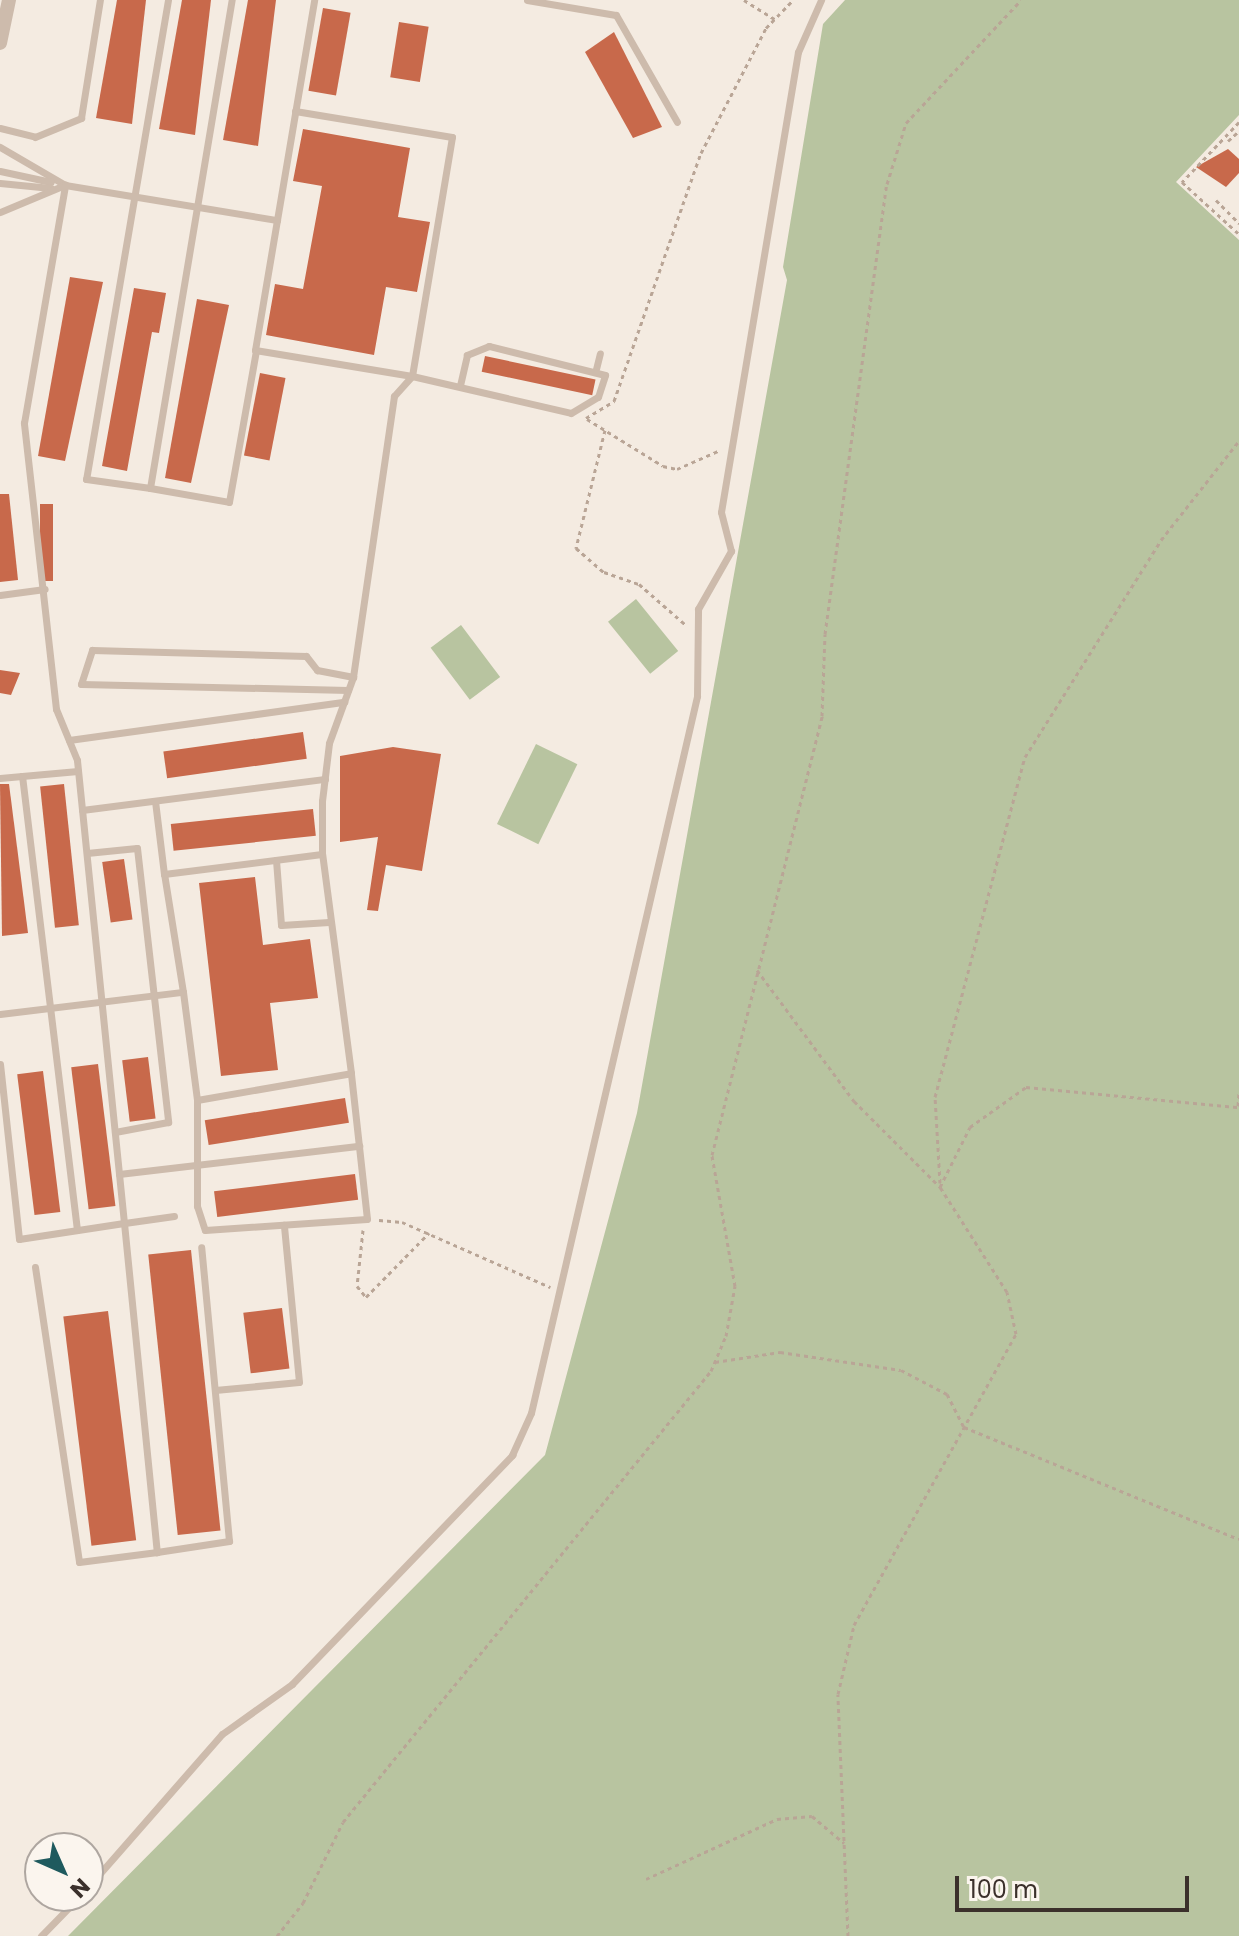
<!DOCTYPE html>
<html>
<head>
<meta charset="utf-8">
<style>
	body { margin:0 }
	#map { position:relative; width:1239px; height:1936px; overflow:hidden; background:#f4ebe1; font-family:Poppins,sans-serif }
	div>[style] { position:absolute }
	.green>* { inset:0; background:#b8c4a0; transform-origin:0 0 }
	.building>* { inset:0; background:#c8694b; transform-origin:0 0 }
	.path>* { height:3px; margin-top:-1.5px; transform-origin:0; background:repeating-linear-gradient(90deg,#b9a596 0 4px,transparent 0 8px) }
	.lane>* { height:7px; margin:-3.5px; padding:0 3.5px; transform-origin:3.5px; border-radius:3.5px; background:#cdbbac }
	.street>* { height:14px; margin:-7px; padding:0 7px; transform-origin:7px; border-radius:7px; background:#cdbbac }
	span { translate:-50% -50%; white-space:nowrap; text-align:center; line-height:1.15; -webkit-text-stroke:8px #fbf5ee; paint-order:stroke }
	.north { position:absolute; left:24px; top:1832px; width:80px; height:80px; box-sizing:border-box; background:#fbf5ee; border:2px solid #aea6a0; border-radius:50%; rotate:135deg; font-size:22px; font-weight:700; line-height:32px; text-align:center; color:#3b302b }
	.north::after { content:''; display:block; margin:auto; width:28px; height:36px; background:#1f5a5e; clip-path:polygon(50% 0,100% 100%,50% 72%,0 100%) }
	.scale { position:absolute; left:955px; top:1876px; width:234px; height:36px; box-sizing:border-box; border:4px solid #3b302b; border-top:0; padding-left:10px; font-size:24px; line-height:28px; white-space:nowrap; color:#3b302b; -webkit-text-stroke:6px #fbf5ee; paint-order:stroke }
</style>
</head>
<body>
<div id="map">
	<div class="green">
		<div style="clip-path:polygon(845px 0,1239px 0,1239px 115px,1176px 182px,1239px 240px,1239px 1936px,68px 1936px,545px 1455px,637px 1113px,787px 280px,783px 267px,823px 24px)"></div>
		<div style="left:636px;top:599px;width:67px;height:36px;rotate:51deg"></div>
		<div style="left:461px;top:625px;width:65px;height:38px;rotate:53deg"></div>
		<div style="left:536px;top:744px;width:46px;height:89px;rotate:26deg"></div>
	</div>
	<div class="building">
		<div style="clip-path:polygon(117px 0,146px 0,132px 124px,96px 118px)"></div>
		<div style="clip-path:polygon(182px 0,211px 0,195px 135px,159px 129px)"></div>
		<div style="clip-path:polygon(248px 0,276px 0,258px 146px,223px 140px)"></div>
		<div style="left:323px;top:8px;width:28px;height:84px;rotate:10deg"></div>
		<div style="left:399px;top:22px;width:30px;height:56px;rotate:9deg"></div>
		<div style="clip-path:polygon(614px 32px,662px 127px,633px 138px,585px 52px)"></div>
		<div style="clip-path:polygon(303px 129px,410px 148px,398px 217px,430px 222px,417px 292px,386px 287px,374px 355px,266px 335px,275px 284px,303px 289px,322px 186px,293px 181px)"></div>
		<div style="clip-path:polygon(1228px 149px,1239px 159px,1239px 173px,1226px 187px,1196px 167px)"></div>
		<div style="clip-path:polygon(70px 277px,103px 282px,65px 461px,38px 456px)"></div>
		<div style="clip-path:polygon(134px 288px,166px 293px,159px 333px,152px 332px,127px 471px,102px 466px)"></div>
		<div style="clip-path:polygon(197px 299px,229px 305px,191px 483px,165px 478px)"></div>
		<div style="left:485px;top:356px;width:113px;height:16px;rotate:12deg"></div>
		<div style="left:260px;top:373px;width:26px;height:84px;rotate:11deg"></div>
		<div style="clip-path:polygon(0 494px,9px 494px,18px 580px,0 582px)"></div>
		<div style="left:40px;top:504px;width:13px;height:77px"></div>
		<div style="clip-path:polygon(0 670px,20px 673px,11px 695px,0 693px)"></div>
		<div style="left:303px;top:732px;width:27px;height:141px;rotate:82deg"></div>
		<div style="clip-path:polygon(393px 747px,441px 754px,422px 871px,386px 865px,378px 911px,367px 910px,378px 837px,340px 842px,340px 756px)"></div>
		<div style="clip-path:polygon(0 784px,9px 784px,28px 933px,2px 936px)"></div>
		<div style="left:64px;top:784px;width:142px;height:24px;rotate:84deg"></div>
		<div style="left:313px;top:809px;width:27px;height:143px;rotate:84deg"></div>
		<div style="left:124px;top:859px;width:61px;height:22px;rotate:82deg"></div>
		<div style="clip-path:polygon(255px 877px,263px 945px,310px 939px,318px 998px,270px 1003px,278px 1070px,221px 1076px,199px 883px)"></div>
		<div style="left:148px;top:1057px;width:62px;height:26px;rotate:83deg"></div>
		<div style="left:98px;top:1064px;width:143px;height:27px;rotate:83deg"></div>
		<div style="left:43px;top:1071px;width:142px;height:26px;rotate:83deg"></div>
		<div style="left:345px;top:1098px;width:25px;height:142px;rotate:81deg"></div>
		<div style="left:355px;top:1174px;width:26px;height:142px;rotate:83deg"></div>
		<div style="left:191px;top:1250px;width:282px;height:43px;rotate:84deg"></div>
		<div style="left:282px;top:1308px;width:61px;height:39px;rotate:83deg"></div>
		<div style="left:108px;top:1311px;width:231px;height:45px;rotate:83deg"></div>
	</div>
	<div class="path">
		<div style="left:744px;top:0;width:36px;rotate:32deg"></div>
		<div style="left:1239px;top:122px;width:83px;rotate:133.5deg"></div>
		<div style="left:1182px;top:182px;width:77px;rotate:42.4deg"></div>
		<div style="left:1228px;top:141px;width:15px;rotate:-42deg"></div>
		<div style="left:1216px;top:200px;width:33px;rotate:45deg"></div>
		<div style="left:586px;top:418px;width:33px;rotate:-31deg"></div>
		<div style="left:614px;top:401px;width:263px;rotate:-70.7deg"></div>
		<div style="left:701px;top:153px;width:141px;rotate:-62.5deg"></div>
		<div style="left:766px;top:28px;width:39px;rotate:-46deg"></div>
		<div style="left:587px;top:419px;width:89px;rotate:31.7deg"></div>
		<div style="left:663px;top:466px;width:14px;rotate:12deg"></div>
		<div style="left:677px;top:469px;width:47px;rotate:-23.8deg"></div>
		<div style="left:605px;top:430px;width:122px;rotate:103.8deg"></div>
		<div style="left:576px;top:548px;width:37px;rotate:41deg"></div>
		<div style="left:604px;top:572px;width:37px;rotate:19deg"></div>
		<div style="left:639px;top:584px;width:62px;rotate:41.1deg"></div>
		<div style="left:757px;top:970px;width:163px;rotate:53.5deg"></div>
		<div style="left:854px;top:1101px;width:122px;rotate:45deg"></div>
		<div style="left:1238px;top:1106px;width:13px;rotate:-86deg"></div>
		<div style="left:940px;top:1183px;width:86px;rotate:-93.3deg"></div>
		<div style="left:935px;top:1097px;width:352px;rotate:-75.2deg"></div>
		<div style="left:1025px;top:757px;width:256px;rotate:-57.9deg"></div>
		<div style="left:1161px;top:540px;width:126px;rotate:-51.8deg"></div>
		<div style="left:379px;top:1220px;width:23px;rotate:5deg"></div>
		<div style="left:402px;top:1222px;width:162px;rotate:23.7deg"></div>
		<div style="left:363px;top:1230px;width:56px;rotate:96.1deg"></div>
		<div style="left:357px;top:1286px;width:14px;rotate:51deg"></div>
		<div style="left:366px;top:1297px;width:90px;rotate:-45.5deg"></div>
		<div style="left:715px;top:1362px;width:66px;rotate:-8.7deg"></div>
		<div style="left:780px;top:1352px;width:122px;rotate:8.5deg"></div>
		<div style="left:901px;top:1370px;width:52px;rotate:27.6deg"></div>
		<div style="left:947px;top:1394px;width:37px;rotate:63deg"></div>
		<div style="left:964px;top:1427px;width:297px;rotate:22.2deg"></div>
		<div style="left:646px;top:1879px;width:144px;rotate:-24.6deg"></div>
		<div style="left:777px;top:1819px;width:35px;rotate:-5deg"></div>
		<div style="left:812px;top:1816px;width:42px;rotate:40.2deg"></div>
		<div style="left:277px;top:1936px;width:42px;rotate:-51.8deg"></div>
		<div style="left:303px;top:1903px;width:90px;rotate:-63.7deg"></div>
		<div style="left:343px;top:1822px;width:582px;rotate:-50.79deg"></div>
		<div style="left:711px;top:1371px;width:38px;rotate:-67deg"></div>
		<div style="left:726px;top:1336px;width:51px;rotate:-79.8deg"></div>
		<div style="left:735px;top:1286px;width:133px;rotate:-100deg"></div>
		<div style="left:712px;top:1155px;width:453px;rotate:-75.9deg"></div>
		<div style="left:822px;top:716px;width:82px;rotate:-87.9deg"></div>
		<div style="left:825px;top:634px;width:454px;rotate:-82.2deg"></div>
		<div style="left:887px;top:184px;width:64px;rotate:-72.7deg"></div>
		<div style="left:906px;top:123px;width:168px;rotate:-46.9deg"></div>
		<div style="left:848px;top:1936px;width:242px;rotate:-92.4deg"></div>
		<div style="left:838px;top:1694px;width:71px;rotate:-76.9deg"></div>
		<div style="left:854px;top:1625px;width:333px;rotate:-60.9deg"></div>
		<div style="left:1016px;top:1334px;width:43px;rotate:-102.1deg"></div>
		<div style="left:1007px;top:1292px;width:125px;rotate:-122.5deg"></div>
		<div style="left:940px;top:1187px;width:67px;rotate:-63.4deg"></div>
		<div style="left:970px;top:1127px;width:69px;rotate:-35.5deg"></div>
		<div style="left:1026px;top:1087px;width:214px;rotate:5.4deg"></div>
	</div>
	<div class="lane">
		<div style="left:168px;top:0;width:486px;rotate:99.7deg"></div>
		<div style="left:86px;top:479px;width:65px;rotate:8deg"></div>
		<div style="left:150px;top:488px;width:495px;rotate:-80.5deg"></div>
		<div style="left:527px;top:0;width:90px;rotate:9.6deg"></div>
		<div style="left:616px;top:15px;width:123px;rotate:60.3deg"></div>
		<div style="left:295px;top:111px;width:159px;rotate:9.4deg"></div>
		<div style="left:452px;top:137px;width:242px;rotate:99.5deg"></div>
		<div style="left:412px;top:376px;width:159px;rotate:-170.6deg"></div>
		<div style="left:255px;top:350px;width:355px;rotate:-80.4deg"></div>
		<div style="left:0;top:128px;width:36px;rotate:14deg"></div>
		<div style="left:35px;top:137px;width:50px;rotate:-22.4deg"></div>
		<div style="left:81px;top:118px;width:120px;rotate:-80.9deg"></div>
		<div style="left:0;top:147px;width:75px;rotate:30.3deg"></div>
		<div style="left:0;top:171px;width:52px;rotate:12.2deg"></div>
		<div style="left:0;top:183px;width:51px;rotate:5.6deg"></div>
		<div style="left:0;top:212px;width:70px;rotate:-22.6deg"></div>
		<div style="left:596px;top:369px;width:16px;rotate:-76deg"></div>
		<div style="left:150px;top:488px;width:80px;rotate:10deg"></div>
		<div style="left:229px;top:502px;width:154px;rotate:-79.9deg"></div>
		<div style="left:0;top:595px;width:45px;rotate:-7.6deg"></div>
		<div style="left:348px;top:690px;width:267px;rotate:-178.7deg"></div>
		<div style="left:81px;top:684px;width:36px;rotate:-72deg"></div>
		<div style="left:92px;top:650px;width:214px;rotate:1.6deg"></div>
		<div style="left:306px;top:656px;width:18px;rotate:52deg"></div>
		<div style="left:317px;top:670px;width:37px;rotate:11deg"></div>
		<div style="left:69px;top:740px;width:278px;rotate:-7.9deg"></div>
		<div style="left:0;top:778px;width:22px;rotate:-5deg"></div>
		<div style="left:155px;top:801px;width:74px;rotate:83deg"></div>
		<div style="left:82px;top:810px;width:245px;rotate:-7.3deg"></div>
		<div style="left:87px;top:853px;width:50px;rotate:-5.7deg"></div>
		<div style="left:137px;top:848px;width:276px;rotate:83.5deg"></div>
		<div style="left:168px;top:1122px;width:54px;rotate:169.3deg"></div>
		<div style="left:276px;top:860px;width:65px;rotate:85.6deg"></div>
		<div style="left:281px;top:925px;width:48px;rotate:-3.6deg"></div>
		<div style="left:183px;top:992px;width:120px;rotate:-99.1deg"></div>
		<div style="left:164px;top:874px;width:159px;rotate:-7.2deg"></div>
		<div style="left:0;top:1014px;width:184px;rotate:-6.9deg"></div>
		<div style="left:183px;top:992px;width:109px;rotate:82.6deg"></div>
		<div style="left:197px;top:1100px;width:156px;rotate:-9.9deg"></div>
		<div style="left:351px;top:1073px;width:221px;rotate:-97.5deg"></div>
		<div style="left:322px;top:854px;width:53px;rotate:-90deg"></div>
		<div style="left:322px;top:801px;width:58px;rotate:-83.1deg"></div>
		<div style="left:329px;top:743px;width:70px;rotate:-70deg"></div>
		<div style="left:353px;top:677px;width:284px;rotate:-81.7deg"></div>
		<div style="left:394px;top:396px;width:27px;rotate:-48deg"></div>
		<div style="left:412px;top:376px;width:163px;rotate:13.1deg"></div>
		<div style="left:571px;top:413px;width:31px;rotate:-31deg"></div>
		<div style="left:598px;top:397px;width:23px;rotate:-72deg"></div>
		<div style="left:605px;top:375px;width:120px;rotate:-166deg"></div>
		<div style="left:489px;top:346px;width:24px;rotate:158deg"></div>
		<div style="left:467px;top:355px;width:32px;rotate:103deg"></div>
		<div style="left:0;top:1064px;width:176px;rotate:83.8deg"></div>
		<div style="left:19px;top:1239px;width:106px;rotate:-8.7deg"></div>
		<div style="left:124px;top:1223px;width:465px;rotate:-95.8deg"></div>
		<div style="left:77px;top:760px;width:55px;rotate:-112.4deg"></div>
		<div style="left:56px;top:709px;width:288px;rotate:-96.4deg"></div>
		<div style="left:24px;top:423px;width:242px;rotate:-80.2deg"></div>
		<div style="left:65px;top:185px;width:215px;rotate:9.4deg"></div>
		<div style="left:197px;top:1100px;width:106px;rotate:90deg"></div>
		<div style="left:197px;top:1206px;width:25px;rotate:72deg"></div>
		<div style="left:205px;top:1230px;width:162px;rotate:-3.9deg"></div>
		<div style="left:367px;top:1219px;width:147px;rotate:-96.3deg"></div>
		<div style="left:119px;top:1174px;width:242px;rotate:-6.7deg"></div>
		<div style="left:174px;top:1216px;width:50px;rotate:172deg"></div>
		<div style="left:124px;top:1223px;width:331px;rotate:84.3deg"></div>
		<div style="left:157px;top:1552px;width:73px;rotate:-8.7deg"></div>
		<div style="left:229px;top:1541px;width:295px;rotate:-95.4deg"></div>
		<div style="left:77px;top:1230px;width:457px;rotate:-96.9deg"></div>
		<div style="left:22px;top:776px;width:56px;rotate:-5.1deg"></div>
		<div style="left:35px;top:1267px;width:298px;rotate:81.5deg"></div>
		<div style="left:79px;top:1562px;width:79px;rotate:-7.3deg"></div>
		<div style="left:215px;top:1390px;width:84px;rotate:-5.4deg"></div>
		<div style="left:299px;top:1382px;width:158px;rotate:-95.5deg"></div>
		<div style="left:88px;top:1887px;width:203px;rotate:-48.8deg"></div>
		<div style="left:222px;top:1734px;width:86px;rotate:-35.5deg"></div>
		<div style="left:292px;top:1684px;width:318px;rotate:-46.1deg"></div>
		<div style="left:512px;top:1455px;width:46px;rotate:-65.7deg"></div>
		<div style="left:531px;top:1413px;width:736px;rotate:-76.96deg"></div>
		<div style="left:697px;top:696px;width:87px;rotate:-89.3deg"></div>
		<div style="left:698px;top:609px;width:67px;rotate:-60.4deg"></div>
		<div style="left:731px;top:551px;width:40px;rotate:-104.4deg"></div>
		<div style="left:721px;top:512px;width:466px;rotate:-80.5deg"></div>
		<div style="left:798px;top:52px;width:57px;rotate:-66.1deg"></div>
		<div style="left:41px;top:1936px;width:56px;rotate:-45.7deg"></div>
	</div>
	<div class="street">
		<div style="left:0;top:43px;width:44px;rotate:-78.2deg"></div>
	</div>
	<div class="north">N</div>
	<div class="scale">100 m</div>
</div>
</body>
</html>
